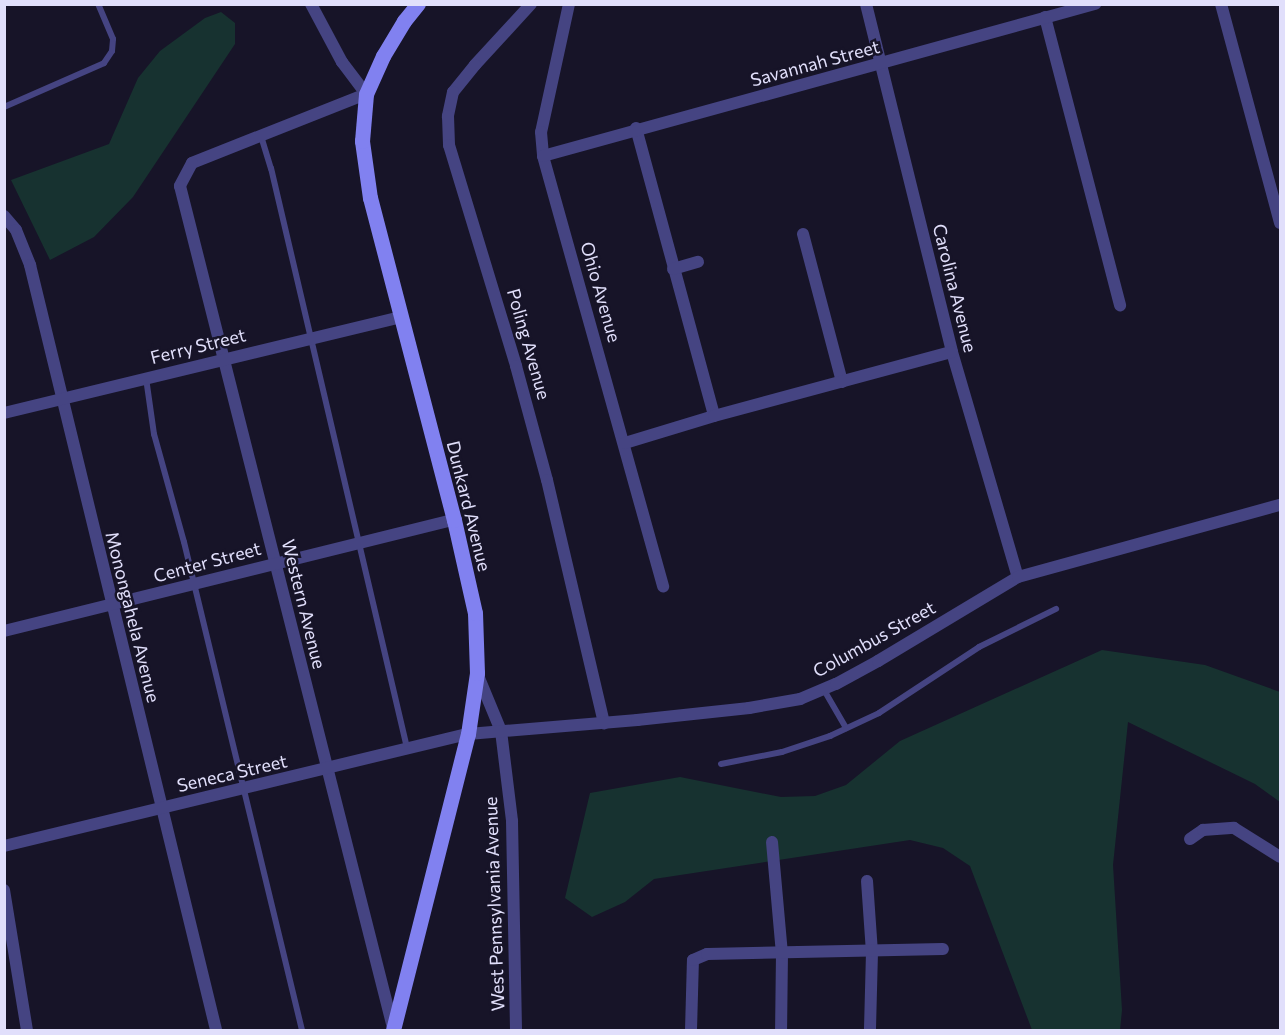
<!DOCTYPE html>
<html>
<head>
<meta charset="utf-8">
<style>
	body { margin:0 }
	#map { position:relative; width:1285px; height:1035px; overflow:hidden; background:#171428; font-family:Commissioner,sans-serif }
	div>[style] { position:absolute }
	.green>* { inset:0; background:#173230 }
	.service>* { height:6px; margin:-3px; padding:0 3px; transform-origin:3px; border-radius:3px; background:#454482 }
	.minor>* { height:12px; margin:-6px; padding:0 6px; transform-origin:6px; border-radius:6px; background:#454482 }
	.secondary>* { height:15px; margin:-7.5px; padding:0 7.5px; transform-origin:7.5px; border-radius:7.5px; background:#8181f0 }
	span { translate:-50% -50%; white-space:nowrap; text-align:center; line-height:1.15; -webkit-text-stroke:5px #171428; paint-order:stroke }
	.street-label { font-size:18px; color:#e1dffb }
	.frame { position:absolute; inset:0; border:6px solid #e1dffb; pointer-events:none }
</style>
</head>
<body>
<div id="map">
	<div class="green">
		<div style="clip-path:polygon(221px 12px,235px 23px,235px 44px,133px 197px,94px 237px,50px 260px,11px 180px,109px 144px,138px 78px,160px 51px,205px 18px)"></div>
		<div style="clip-path:polygon(1102px 650px,1205px 665px,1280px 692px,1280px 802px,1255px 784px,1128px 722px,1113px 865px,1122px 1010px,1120px 1030px,1032px 1030px,970px 866px,943px 848px,910px 840px,654px 879px,625px 902px,592px 917px,565px 898px,590px 793px,680px 777px,781px 797px,815px 796px,846px 785px,900px 741px)"></div>
	</div>
	<div class="service">
		<div style="left:4px;top:107px;width:109px;rotate:-23.7deg"></div>
		<div style="left:104px;top:63px;width:14px;rotate:-56deg"></div>
		<div style="left:112px;top:51px;width:12px;rotate:-85deg"></div>
		<div style="left:113px;top:39px;width:38px;rotate:-113deg"></div>
		<div style="left:261px;top:136px;width:34px;rotate:73deg"></div>
		<div style="left:271px;top:168px;width:596px;rotate:76.8deg"></div>
		<div style="left:146px;top:378px;width:57px;rotate:81.9deg"></div>
		<div style="left:154px;top:434px;width:112px;rotate:74.5deg"></div>
		<div style="left:184px;top:542px;width:502px;rotate:76.41deg"></div>
		<div style="left:824px;top:690px;width:44px;rotate:59.9deg"></div>
		<div style="left:721px;top:764px;width:62px;rotate:-11.1deg"></div>
		<div style="left:782px;top:752px;width:51px;rotate:-18.4deg"></div>
		<div style="left:830px;top:736px;width:54px;rotate:-25.1deg"></div>
		<div style="left:879px;top:713px;width:120px;rotate:-33.4deg"></div>
		<div style="left:979px;top:647px;width:86px;rotate:-26.3deg"></div>
	</div>
	<div class="minor">
		<div style="left:311px;top:4px;width:66px;rotate:61.9deg"></div>
		<div style="left:342px;top:62px;width:40px;rotate:53deg"></div>
		<div style="left:366px;top:94px;width:187px;rotate:158.4deg"></div>
		<div style="left:192px;top:163px;width:26px;rotate:118deg"></div>
		<div style="left:180px;top:186px;width:869px;rotate:75.8deg"></div>
		<div style="left:531px;top:4px;width:83px;rotate:132.6deg"></div>
		<div style="left:475px;top:65px;width:35px;rotate:129deg"></div>
		<div style="left:453px;top:92px;width:25px;rotate:102deg"></div>
		<div style="left:448px;top:116px;width:29px;rotate:88deg"></div>
		<div style="left:449px;top:145px;width:231px;rotate:73.1deg"></div>
		<div style="left:516px;top:366px;width:118px;rotate:74.8deg"></div>
		<div style="left:547px;top:480px;width:250px;rotate:76.8deg"></div>
		<div style="left:569px;top:4px;width:131px;rotate:102.3deg"></div>
		<div style="left:541px;top:132px;width:24px;rotate:85deg"></div>
		<div style="left:543px;top:156px;width:447px;rotate:74.4deg"></div>
		<div style="left:866px;top:4px;width:358px;rotate:76.1deg"></div>
		<div style="left:952px;top:352px;width:234px;rotate:73.7deg"></div>
		<div style="left:1221px;top:4px;width:227px;rotate:74.9deg"></div>
		<div style="left:1045px;top:17px;width:298px;rotate:75.4deg"></div>
		<div style="left:636px;top:128px;width:298px;rotate:74.8deg"></div>
		<div style="left:543px;top:156px;width:573px;rotate:-15.4deg"></div>
		<div style="left:4px;top:216px;width:18px;rotate:49deg"></div>
		<div style="left:16px;top:230px;width:38px;rotate:68deg"></div>
		<div style="left:30px;top:265px;width:787px;rotate:76.33deg"></div>
		<div style="left:803px;top:234px;width:153px;rotate:75.2deg"></div>
		<div style="left:673px;top:269px;width:26px;rotate:-16deg"></div>
		<div style="left:4px;top:413px;width:407px;rotate:-13.6deg"></div>
		<div style="left:625px;top:443px;width:93px;rotate:-16.9deg"></div>
		<div style="left:714px;top:416px;width:246px;rotate:-15.1deg"></div>
		<div style="left:4px;top:631px;width:463px;rotate:-13.9deg"></div>
		<div style="left:477px;top:673px;width:63px;rotate:67.5deg"></div>
		<div style="left:501px;top:731px;width:91px;rotate:83deg"></div>
		<div style="left:512px;top:821px;width:209px;rotate:88.9deg"></div>
		<div style="left:1190px;top:839px;width:16px;rotate:-35deg"></div>
		<div style="left:1203px;top:830px;width:31px;rotate:-4deg"></div>
		<div style="left:1234px;top:828px;width:54px;rotate:32.2deg"></div>
		<div style="left:772px;top:842px;width:111px;rotate:84.9deg"></div>
		<div style="left:782px;top:953px;width:77px;rotate:90.7deg"></div>
		<div style="left:4px;top:846px;width:477px;rotate:-13.6deg"></div>
		<div style="left:468px;top:734px;width:170px;rotate:-4.7deg"></div>
		<div style="left:637px;top:720px;width:113px;rotate:-6.1deg"></div>
		<div style="left:749px;top:708px;width:52px;rotate:-10deg"></div>
		<div style="left:800px;top:699px;width:39px;rotate:-23deg"></div>
		<div style="left:836px;top:684px;width:48px;rotate:-28.7deg"></div>
		<div style="left:878px;top:661px;width:163px;rotate:-31deg"></div>
		<div style="left:1018px;top:577px;width:272px;rotate:-15.4deg"></div>
		<div style="left:867px;top:881px;width:71px;rotate:86deg"></div>
		<div style="left:872px;top:952px;width:78px;rotate:91.5deg"></div>
		<div style="left:4px;top:890px;width:142px;rotate:80.7deg"></div>
		<div style="left:691px;top:1030px;width:70px;rotate:-88.4deg"></div>
		<div style="left:693px;top:960px;width:15px;rotate:-23deg"></div>
		<div style="left:707px;top:954px;width:236px;rotate:-1.2deg"></div>
	</div>
	<div class="secondary">
		<div style="left:393px;top:1030px;width:305px;rotate:-75.8deg"></div>
		<div style="left:468px;top:734px;width:62px;rotate:-81.6deg"></div>
		<div style="left:477px;top:673px;width:60px;rotate:-91.9deg"></div>
		<div style="left:475px;top:613px;width:95px;rotate:-102.7deg"></div>
		<div style="left:454px;top:520px;width:333px;rotate:-104.6deg"></div>
		<div style="left:370px;top:198px;width:58px;rotate:-98deg"></div>
		<div style="left:362px;top:141px;width:47px;rotate:-85.1deg"></div>
		<div style="left:366px;top:94px;width:42px;rotate:-65.9deg"></div>
		<div style="left:383px;top:56px;width:41px;rotate:-59deg"></div>
		<div style="left:404px;top:21px;width:22px;rotate:-51deg"></div>
	</div>
	<div class="street-label">
		<span style="left:815px;top:63px;rotate:-15deg">Savannah Street</span>
		<span style="left:955px;top:288px;rotate:76deg">Carolina Avenue</span>
		<span style="left:601px;top:292px;rotate:74deg">Ohio Avenue</span>
		<span style="left:529px;top:344px;rotate:74deg">Poling Avenue</span>
		<span style="left:198px;top:346px;rotate:-14deg">Ferry Street</span>
		<span style="left:469px;top:506px;rotate:76deg">Dunkard Avenue</span>
		<span style="left:207px;top:562px;rotate:-15deg">Center Street</span>
		<span style="left:304px;top:604px;rotate:76deg">Western Avenue</span>
		<span style="left:133px;top:617px;rotate:76deg">Monongahela Avenue</span>
		<span style="left:874px;top:639px;rotate:-29deg">Columbus Street</span>
		<span style="left:232px;top:773px;rotate:-13deg">Seneca Street</span>
		<span style="left:494px;top:904px;rotate:-92deg">West Pennsylvania Avenue</span>
	</div>
	<div class="frame"></div>
</div>
</body>
</html>
